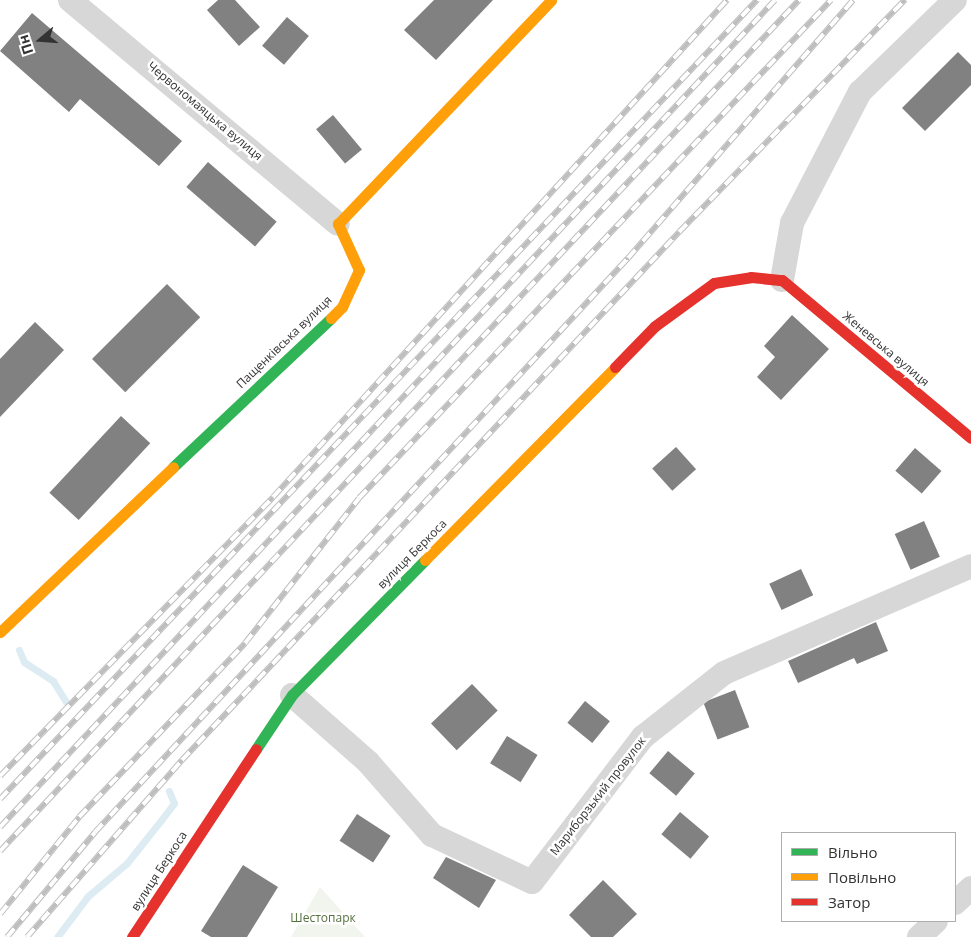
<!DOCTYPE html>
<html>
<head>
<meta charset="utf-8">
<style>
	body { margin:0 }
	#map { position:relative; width:971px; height:937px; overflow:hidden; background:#fff; font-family:"Open Sans",sans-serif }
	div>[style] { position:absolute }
	.green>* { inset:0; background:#f1f5ed }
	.stream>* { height:7px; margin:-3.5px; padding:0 3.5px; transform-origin:3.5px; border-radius:3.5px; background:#ddebf3 }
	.building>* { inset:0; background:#818181; transform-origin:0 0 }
	.street>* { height:24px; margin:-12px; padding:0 12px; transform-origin:12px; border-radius:12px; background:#d7d7d7 }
	.fast>* { height:11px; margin:-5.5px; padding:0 5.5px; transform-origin:5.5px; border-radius:5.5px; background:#30b455 }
	.slow>* { height:11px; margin:-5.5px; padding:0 5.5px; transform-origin:5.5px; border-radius:5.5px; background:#ff9f0a }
	.jam>* { height:11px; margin:-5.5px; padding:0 5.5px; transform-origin:5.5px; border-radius:5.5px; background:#e5322d }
	.rail>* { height:5.5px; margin-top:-2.75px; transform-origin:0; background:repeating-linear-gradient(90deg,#fff 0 11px,#bebebe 0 22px); box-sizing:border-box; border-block:1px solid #bebebe }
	span { translate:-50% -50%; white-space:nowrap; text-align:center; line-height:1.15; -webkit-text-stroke:5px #fff; paint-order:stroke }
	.street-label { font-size:12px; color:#333 }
	.park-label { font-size:12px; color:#56703f }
	.legend { position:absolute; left:781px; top:832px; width:175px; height:90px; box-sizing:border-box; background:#fff; border:1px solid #adadad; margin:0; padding:6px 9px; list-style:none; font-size:15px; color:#333 }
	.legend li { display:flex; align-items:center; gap:10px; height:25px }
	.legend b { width:25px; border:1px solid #adadad }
	.north { position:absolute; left:15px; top:15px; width:50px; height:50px; -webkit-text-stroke:4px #fff; paint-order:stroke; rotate:252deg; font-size:14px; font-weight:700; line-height:20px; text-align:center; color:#333 }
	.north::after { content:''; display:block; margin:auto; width:18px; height:22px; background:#333; clip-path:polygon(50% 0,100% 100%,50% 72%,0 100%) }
</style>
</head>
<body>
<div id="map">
	<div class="green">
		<div style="clip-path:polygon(320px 887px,365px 937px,291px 937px)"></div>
	</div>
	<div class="stream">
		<div style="left:19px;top:650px;width:13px;rotate:67deg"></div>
		<div style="left:24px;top:662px;width:35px;rotate:33deg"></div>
		<div style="left:53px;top:681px;width:25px;rotate:58deg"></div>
		<div style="left:57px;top:937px;width:51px;rotate:-52.9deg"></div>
		<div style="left:88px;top:896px;width:51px;rotate:-40.2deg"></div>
		<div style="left:127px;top:863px;width:56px;rotate:-51.5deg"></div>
		<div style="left:162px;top:819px;width:20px;rotate:-53deg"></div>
		<div style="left:174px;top:803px;width:13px;rotate:-113deg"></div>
	</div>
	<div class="building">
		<div style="clip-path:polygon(218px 0,235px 0,260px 27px,239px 46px,207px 10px)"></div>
		<div style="clip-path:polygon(434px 0,493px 0,436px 60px,404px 30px)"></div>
		<div style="clip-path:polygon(32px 13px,182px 141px,159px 166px,80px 99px,69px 112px,0 51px)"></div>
		<div style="left:287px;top:17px;width:29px;height:38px;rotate:41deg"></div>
		<div style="clip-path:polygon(958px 52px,971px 65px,971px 85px,925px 131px,902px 108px)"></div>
		<div style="left:333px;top:115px;width:45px;height:22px;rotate:50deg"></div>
		<div style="left:208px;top:162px;width:91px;height:33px;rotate:41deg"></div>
		<div style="left:167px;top:284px;width:47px;height:106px;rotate:45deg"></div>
		<div style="clip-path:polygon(792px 315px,829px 349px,781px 400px,757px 377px,775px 357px,764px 346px)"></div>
		<div style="clip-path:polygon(35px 322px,64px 350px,0 417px,0 359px)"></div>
		<div style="left:121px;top:416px;width:40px;height:105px;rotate:43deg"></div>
		<div style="left:676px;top:447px;width:30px;height:32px;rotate:48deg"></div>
		<div style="left:915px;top:448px;width:35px;height:30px;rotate:41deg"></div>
		<div style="left:924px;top:521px;width:39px;height:32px;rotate:66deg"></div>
		<div style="left:801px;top:569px;width:29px;height:35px;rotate:65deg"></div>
		<div style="clip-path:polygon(876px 622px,888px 651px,857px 664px,854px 658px,798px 683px,788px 661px)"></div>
		<div style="left:472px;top:684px;width:37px;height:57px;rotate:46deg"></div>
		<div style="left:735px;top:690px;width:40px;height:34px;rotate:69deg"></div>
		<div style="left:585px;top:701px;width:32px;height:28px;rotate:39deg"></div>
		<div style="left:507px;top:736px;width:36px;height:32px;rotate:32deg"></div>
		<div style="left:668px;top:751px;width:35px;height:29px;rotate:40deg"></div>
		<div style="left:680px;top:812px;width:38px;height:29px;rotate:40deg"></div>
		<div style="left:357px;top:814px;width:40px;height:32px;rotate:33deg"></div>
		<div style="clip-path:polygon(446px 857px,496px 880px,479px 908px,433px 878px)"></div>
		<div style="clip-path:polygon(243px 865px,278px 887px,247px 937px,211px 937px,201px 931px)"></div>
		<div style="clip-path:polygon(603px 880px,637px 914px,613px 937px,591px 937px,569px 915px)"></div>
	</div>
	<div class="street">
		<div style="left:70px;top:0;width:349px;rotate:39.9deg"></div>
		<div style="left:782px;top:280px;width:58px;rotate:-80deg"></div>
		<div style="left:792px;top:223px;width:148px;rotate:-62.6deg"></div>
		<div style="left:860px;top:92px;width:132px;rotate:-44.1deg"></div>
		<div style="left:292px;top:695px;width:101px;rotate:41.4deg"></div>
		<div style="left:368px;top:762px;width:97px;rotate:48.8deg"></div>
		<div style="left:432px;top:835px;width:110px;rotate:25.2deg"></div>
		<div style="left:532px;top:882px;width:183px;rotate:-52.6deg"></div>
		<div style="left:643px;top:737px;width:103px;rotate:-38.3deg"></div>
		<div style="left:724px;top:673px;width:269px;rotate:-23.4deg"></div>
		<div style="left:955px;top:903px;width:22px;rotate:-43deg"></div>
		<div style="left:919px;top:937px;width:23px;rotate:-43deg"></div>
	</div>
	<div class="fast">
		<div style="left:173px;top:467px;width:217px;rotate:-43.3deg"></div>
		<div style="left:256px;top:749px;width:65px;rotate:-56.3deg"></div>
		<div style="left:292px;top:695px;width:190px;rotate:-45.4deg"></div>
	</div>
	<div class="slow">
		<div style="left:331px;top:318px;width:16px;rotate:-45deg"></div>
		<div style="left:342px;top:307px;width:41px;rotate:-65.3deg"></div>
		<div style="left:359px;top:270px;width:51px;rotate:-114.5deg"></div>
		<div style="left:338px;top:224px;width:309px;rotate:-46.4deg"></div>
		<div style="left:425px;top:560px;width:271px;rotate:-45.4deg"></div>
		<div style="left:0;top:632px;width:239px;rotate:-43.6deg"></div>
	</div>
	<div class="jam">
		<div style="left:615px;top:367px;width:57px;rotate:-45.7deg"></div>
		<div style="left:655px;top:326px;width:73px;rotate:-36.1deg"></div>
		<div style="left:714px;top:283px;width:37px;rotate:-9deg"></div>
		<div style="left:751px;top:277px;width:31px;rotate:6deg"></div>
		<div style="left:782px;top:280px;width:246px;rotate:39.9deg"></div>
		<div style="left:132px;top:937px;width:225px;rotate:-56.6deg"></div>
	</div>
	<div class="rail">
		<div style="left:0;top:776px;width:390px;rotate:-45.6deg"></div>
		<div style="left:273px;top:497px;width:673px;rotate:-47.59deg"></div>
		<div style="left:0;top:799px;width:1101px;rotate:-46.55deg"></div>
		<div style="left:0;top:827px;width:1133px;rotate:-46.86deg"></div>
		<div style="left:0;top:851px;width:1167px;rotate:-46.81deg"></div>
		<div style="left:0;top:914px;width:125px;rotate:-50.8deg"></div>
		<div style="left:79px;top:817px;width:240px;rotate:-46.3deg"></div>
		<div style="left:245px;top:643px;width:184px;rotate:-51.8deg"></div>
		<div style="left:359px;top:498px;width:686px;rotate:-46.54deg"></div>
		<div style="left:7px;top:937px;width:137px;rotate:-50deg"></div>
		<div style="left:95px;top:832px;width:783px;rotate:-47.12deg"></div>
		<div style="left:628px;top:258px;width:342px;rotate:-48.9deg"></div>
		<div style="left:27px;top:937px;width:235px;rotate:-48.8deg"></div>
		<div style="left:182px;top:760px;width:725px;rotate:-46.73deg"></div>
		<div style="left:679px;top:232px;width:324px;rotate:-45.8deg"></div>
	</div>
	<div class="street-label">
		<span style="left:205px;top:111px;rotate:40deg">Червономаяцька вулиця</span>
		<span style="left:284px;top:342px;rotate:-44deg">Пащенківська вулиця</span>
		<span style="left:886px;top:349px;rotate:40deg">Женевська вулиця</span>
		<span style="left:412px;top:554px;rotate:-45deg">вулиця Беркоса</span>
		<span style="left:598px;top:796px;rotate:-52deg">Мариборзький провулок</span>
		<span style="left:159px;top:871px;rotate:-57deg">вулиця Беркоса</span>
	</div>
	<div class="park-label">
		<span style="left:323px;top:918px">Шестопарк</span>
	</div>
	<ul class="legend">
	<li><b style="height:6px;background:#30b455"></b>Вільно</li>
	<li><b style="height:6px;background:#ff9f0a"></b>Повільно</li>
	<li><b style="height:6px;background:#e5322d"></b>Затор</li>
	</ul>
	<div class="north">Пн</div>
</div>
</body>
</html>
